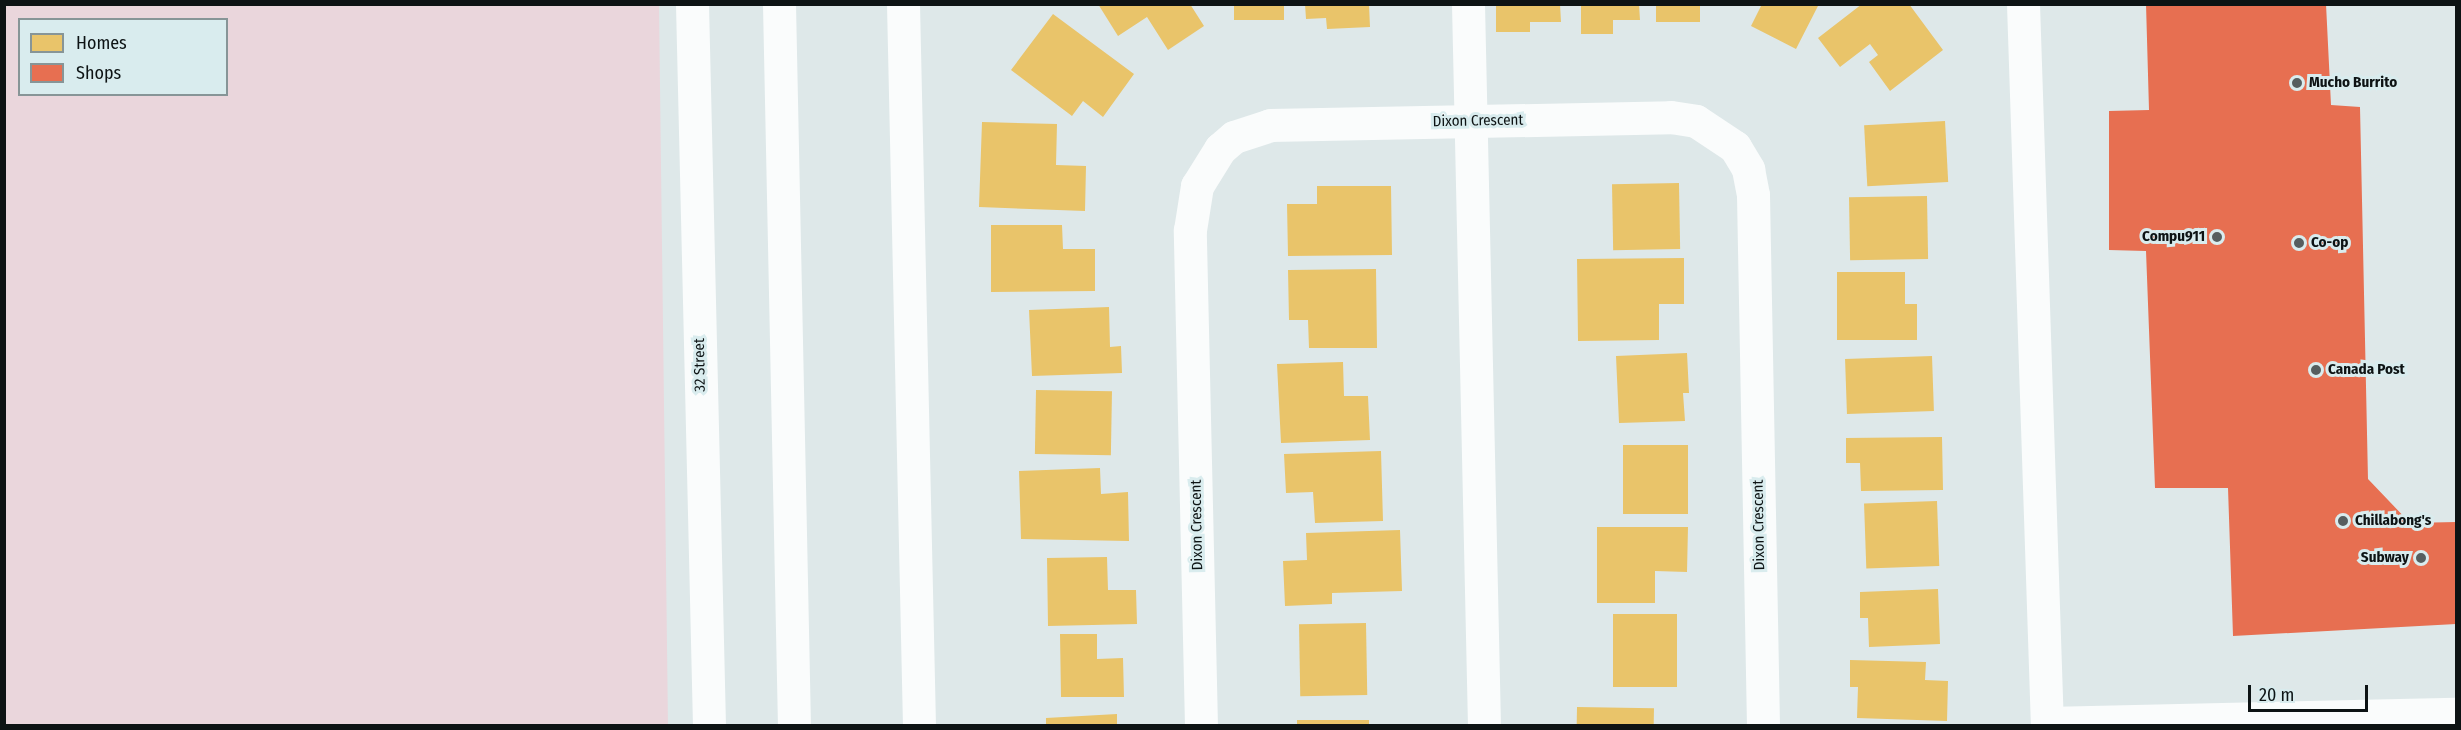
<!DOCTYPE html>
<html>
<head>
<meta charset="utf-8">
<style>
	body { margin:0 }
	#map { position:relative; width:2461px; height:730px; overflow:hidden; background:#dee8e9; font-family:"Fira Sans Condensed",sans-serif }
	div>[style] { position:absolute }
	.green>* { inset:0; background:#ead6dc }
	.homes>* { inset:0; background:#e9c46a; transform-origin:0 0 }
	.shops>* { inset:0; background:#e76f51 }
	.minor>* { height:33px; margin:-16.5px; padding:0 16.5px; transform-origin:16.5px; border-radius:16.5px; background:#fafcfc }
	.dots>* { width:16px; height:16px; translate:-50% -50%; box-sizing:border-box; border:3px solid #d9ecee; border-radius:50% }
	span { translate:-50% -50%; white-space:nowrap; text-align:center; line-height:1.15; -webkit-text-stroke:6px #d9ecee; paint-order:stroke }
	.poi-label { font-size:15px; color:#0d1314; font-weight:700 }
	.left { translate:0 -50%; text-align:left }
	.right { translate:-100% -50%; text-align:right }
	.street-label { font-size:15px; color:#0d1314 }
	.frame { position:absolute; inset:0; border:6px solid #0d1314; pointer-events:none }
	.legend { position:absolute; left:18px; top:18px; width:210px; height:78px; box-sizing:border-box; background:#d9ecee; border:2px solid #879597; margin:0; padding:8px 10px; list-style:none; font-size:18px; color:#0d1314 }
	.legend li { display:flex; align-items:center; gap:12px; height:30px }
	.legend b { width:30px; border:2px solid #879597 }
	.scale { position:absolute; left:2248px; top:685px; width:120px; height:27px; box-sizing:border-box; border:3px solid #0d1314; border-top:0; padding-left:8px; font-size:18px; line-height:21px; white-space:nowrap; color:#0d1314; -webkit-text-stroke:4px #d9ecee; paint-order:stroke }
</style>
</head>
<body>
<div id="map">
	<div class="green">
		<div style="clip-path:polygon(evenodd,4px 5px,659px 5px,668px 725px,5px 725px,4px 5px,20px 20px,226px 20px,226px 94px,20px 94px,20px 20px)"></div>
	</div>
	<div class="homes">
		<div style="clip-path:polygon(1098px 4px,1190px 4px,1204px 26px,1168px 50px,1147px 17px,1118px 36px)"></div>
		<div style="left:1234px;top:4px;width:50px;height:16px"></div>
		<div style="clip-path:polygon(1305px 4px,1369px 4px,1370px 27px,1327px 29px,1326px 18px,1306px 19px)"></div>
		<div style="clip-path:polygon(1496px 4px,1560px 4px,1561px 22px,1530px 22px,1530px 32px,1496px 32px)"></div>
		<div style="clip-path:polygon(1581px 4px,1639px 4px,1640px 20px,1613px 20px,1613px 34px,1581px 34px)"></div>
		<div style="clip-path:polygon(1758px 4px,1819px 4px,1796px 49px,1751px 26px,1761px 6px)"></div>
		<div style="clip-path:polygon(1862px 4px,1909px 4px,1943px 50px,1890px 91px,1869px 62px,1878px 55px,1870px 44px,1840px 67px,1818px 38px)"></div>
		<div style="left:1656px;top:5px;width:44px;height:17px"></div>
		<div style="clip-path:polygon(1053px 14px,1134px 74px,1103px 117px,1083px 101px,1072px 116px,1011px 70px)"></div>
		<div style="left:1945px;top:121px;width:61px;height:81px;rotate:87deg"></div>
		<div style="clip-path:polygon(982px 122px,1057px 124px,1056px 165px,1086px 166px,1085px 211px,979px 207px)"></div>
		<div style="left:1679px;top:183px;width:66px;height:67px;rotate:89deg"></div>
		<div style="clip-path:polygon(1317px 186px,1391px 186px,1392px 255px,1288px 256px,1287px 204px,1317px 204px)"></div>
		<div style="left:1927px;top:196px;width:63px;height:78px;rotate:89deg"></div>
		<div style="clip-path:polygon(991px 225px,1062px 225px,1063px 249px,1095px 249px,1095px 291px,991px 292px)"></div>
		<div style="clip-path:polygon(1684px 258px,1684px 304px,1659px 304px,1659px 340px,1578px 341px,1577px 259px)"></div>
		<div style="clip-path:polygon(1376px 269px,1377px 348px,1309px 348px,1308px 320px,1289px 320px,1288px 270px)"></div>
		<div style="clip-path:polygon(1837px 272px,1905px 272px,1905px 304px,1917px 304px,1917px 340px,1837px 340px)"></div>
		<div style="clip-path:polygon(1109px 307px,1110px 347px,1121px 346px,1122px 373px,1032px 376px,1029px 310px)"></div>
		<div style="clip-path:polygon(1687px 353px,1689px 393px,1683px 393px,1685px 421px,1619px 423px,1616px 356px)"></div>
		<div style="left:1932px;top:356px;width:55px;height:87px;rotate:88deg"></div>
		<div style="clip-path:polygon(1343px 362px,1344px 396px,1368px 396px,1370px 440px,1281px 443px,1277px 364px)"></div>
		<div style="left:1036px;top:390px;width:76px;height:64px;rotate:1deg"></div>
		<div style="clip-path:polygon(1942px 437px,1943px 490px,1861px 491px,1860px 463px,1846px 463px,1846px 438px)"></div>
		<div style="left:1623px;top:445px;width:65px;height:69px"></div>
		<div style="clip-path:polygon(1381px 451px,1383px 521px,1315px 523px,1313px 492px,1286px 493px,1284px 454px)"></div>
		<div style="clip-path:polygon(1100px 468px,1101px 494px,1128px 492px,1129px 541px,1021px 539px,1019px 471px)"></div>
		<div style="left:1937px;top:501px;width:65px;height:73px;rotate:88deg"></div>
		<div style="clip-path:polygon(1597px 527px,1688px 527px,1687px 572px,1655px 571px,1655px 603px,1597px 603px)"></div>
		<div style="clip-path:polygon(1400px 530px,1402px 591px,1332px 593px,1332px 604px,1285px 606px,1283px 561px,1307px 560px,1306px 533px)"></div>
		<div style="clip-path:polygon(1107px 557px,1108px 590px,1136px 590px,1137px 624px,1048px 626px,1047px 558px)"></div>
		<div style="clip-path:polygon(1938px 589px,1940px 644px,1869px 647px,1868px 618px,1860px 618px,1860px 592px)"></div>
		<div style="left:1677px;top:614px;width:73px;height:64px;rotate:90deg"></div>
		<div style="left:1366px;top:623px;width:72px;height:67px;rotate:89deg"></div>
		<div style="clip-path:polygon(1060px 634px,1097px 634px,1097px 659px,1123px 658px,1124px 697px,1061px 697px)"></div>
		<div style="clip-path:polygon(1850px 660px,1926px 662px,1925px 680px,1948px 681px,1947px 721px,1857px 718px,1858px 687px,1850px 687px)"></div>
		<div style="left:1577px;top:707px;width:77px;height:19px;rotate:1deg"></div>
		<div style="clip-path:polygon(1117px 714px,1117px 726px,1046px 726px,1046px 718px)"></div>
		<div style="left:1297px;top:720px;width:72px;height:6px"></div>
	</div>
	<div class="shops">
		<div style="clip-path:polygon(2146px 4px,2326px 4px,2331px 105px,2360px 107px,2368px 479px,2410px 523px,2456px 522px,2456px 624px,2233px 636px,2228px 488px,2155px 488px,2146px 251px,2109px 250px,2109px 111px,2149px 110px)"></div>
	</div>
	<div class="minor">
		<div style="left:692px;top:4px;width:722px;rotate:88.65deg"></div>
		<div style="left:779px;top:4px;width:722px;rotate:88.81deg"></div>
		<div style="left:903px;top:4px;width:722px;rotate:88.73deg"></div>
		<div style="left:1468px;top:4px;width:722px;rotate:88.73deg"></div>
		<div style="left:2023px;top:4px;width:722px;rotate:88.1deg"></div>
		<div style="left:2047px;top:723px;width:409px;rotate:-1.3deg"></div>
		<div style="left:1201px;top:726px;width:496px;rotate:-91.3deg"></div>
		<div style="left:1190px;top:230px;width:45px;rotate:-81deg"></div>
		<div style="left:1197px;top:186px;width:44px;rotate:-58.1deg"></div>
		<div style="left:1220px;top:149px;width:18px;rotate:-41deg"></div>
		<div style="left:1234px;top:137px;width:38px;rotate:-18deg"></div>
		<div style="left:1270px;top:125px;width:401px;rotate:-1.1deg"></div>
		<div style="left:1671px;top:117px;width:25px;rotate:9deg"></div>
		<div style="left:1696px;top:121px;width:47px;rotate:33.7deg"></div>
		<div style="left:1735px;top:147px;width:26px;rotate:59deg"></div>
		<div style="left:1748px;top:169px;width:26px;rotate:79deg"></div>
		<div style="left:1753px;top:195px;width:531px;rotate:88.92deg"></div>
	</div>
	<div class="dots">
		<div style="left:2297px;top:83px;background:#565e5f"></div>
		<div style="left:2217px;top:237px;background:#565e5f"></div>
		<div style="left:2299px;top:243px;background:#565e5f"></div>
		<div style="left:2316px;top:370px;background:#565e5f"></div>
		<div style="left:2343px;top:521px;background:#565e5f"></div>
		<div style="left:2421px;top:558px;background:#565e5f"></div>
	</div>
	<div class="poi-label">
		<span class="left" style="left:2309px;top:83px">Mucho Burrito</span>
		<span class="right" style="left:2205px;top:237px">Compu911</span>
		<span class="left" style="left:2311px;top:243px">Co-op</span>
		<span class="left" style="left:2328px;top:370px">Canada Post</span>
		<span class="left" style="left:2355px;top:521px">Chillabong's</span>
		<span class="right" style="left:2409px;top:558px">Subway</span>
	</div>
	<div class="street-label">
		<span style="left:1478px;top:121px;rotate:-1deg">Dixon Crescent</span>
		<span style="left:700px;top:365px;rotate:-91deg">32 Street</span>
		<span style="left:1197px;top:525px;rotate:-91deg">Dixon Crescent</span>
		<span style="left:1759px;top:525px;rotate:-91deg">Dixon Crescent</span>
	</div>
	<div class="frame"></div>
	<ul class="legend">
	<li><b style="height:16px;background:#e9c46a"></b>Homes</li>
	<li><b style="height:16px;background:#e76f51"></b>Shops</li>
	</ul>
	<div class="scale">20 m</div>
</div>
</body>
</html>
